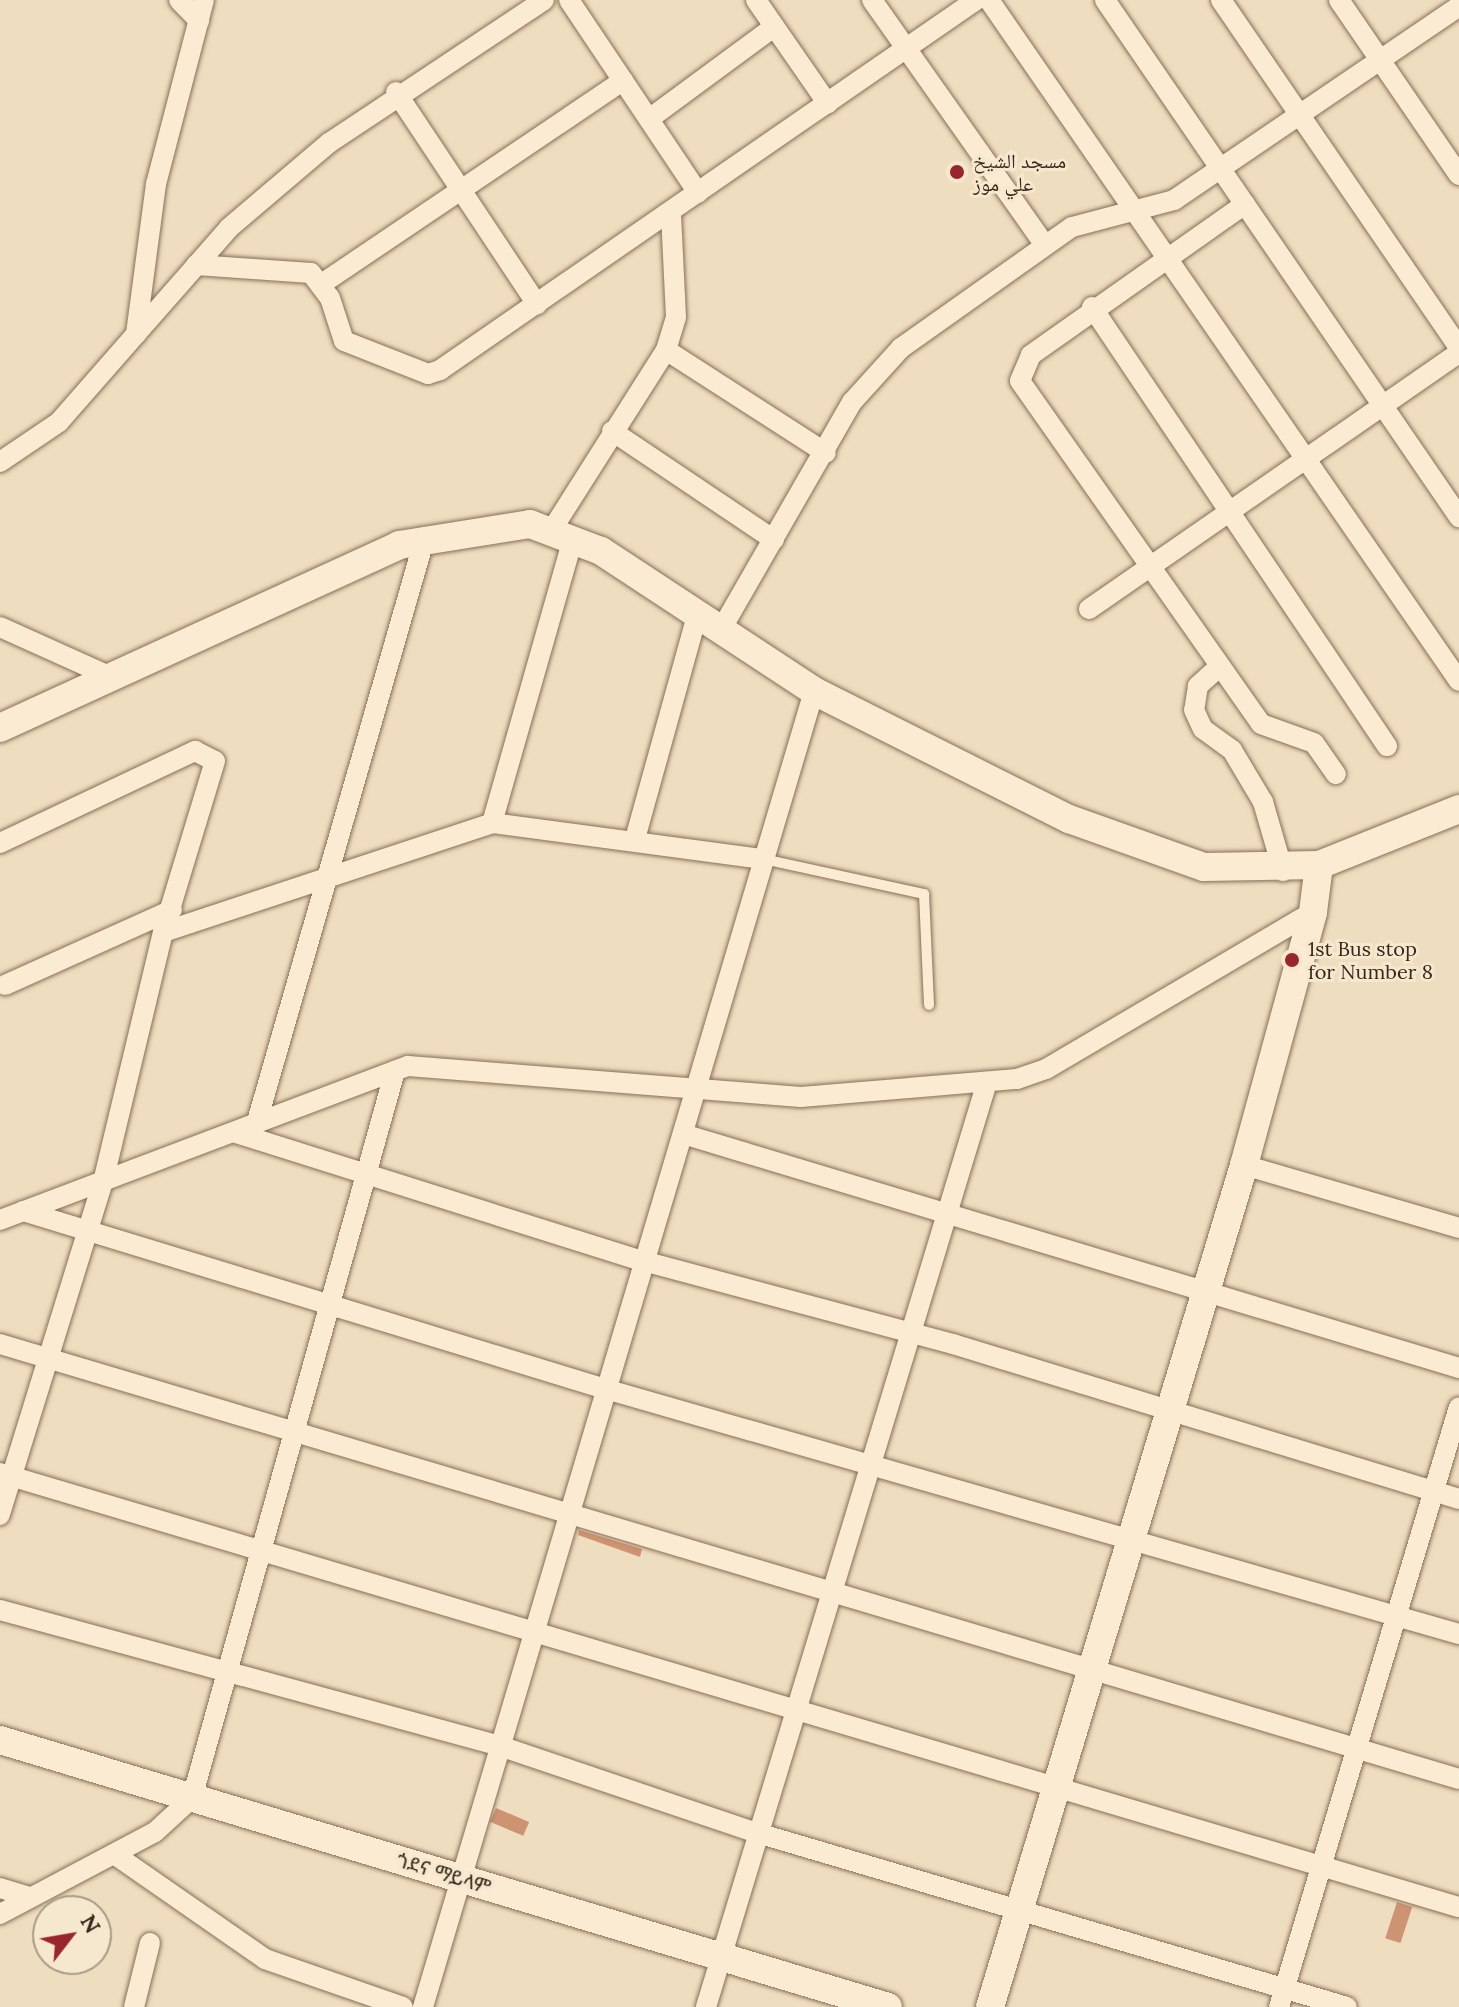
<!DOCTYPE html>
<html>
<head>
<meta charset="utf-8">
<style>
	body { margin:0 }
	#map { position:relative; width:1459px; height:2007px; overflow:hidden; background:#efddbf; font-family:Lora,"Noto Naskh Arabic","Noto Sans Ethiopic",serif }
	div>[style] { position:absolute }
	.building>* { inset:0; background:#ce9373; transform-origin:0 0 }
	.roads { filter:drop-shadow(0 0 2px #886e57) drop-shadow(0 0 2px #886e57) }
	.lane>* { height:10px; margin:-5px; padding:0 5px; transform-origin:5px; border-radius:5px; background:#faebd2 }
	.street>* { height:20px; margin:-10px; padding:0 10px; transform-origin:10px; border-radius:10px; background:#faebd2 }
	.secondary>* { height:28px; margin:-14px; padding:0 14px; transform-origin:14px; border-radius:14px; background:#faebd2 }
	.dots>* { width:22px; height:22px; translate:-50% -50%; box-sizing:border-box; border:4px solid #f6e8ce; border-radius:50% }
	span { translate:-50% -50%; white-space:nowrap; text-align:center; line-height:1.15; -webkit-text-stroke:6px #f6e8ce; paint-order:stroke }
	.poi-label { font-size:20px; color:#37271c }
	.left { translate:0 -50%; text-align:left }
	.street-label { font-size:20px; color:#37271c }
	.north { position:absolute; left:32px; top:1895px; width:80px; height:80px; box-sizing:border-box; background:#f6e8ce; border:2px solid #aa9b87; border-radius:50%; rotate:59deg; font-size:22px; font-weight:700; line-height:32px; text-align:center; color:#37271c }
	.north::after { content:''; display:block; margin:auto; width:28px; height:36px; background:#99252d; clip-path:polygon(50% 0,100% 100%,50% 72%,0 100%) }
</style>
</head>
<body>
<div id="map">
	<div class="building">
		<div style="clip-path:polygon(579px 1530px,642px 1549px,640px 1557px,578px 1535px)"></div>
		<div style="left:496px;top:1808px;width:36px;height:15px;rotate:23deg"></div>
		<div style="left:1397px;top:1902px;width:16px;height:38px;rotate:18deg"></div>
	</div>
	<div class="roads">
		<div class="lane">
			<div style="left:763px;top:859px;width:165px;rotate:12.3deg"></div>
			<div style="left:924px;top:894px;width:111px;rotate:87.4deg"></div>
		</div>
		<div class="street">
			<div style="left:179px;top:0;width:29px;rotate:46deg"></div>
			<div style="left:569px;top:0;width:232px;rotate:56.2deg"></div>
			<div style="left:756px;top:0;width:126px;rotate:55.3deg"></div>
			<div style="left:872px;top:0;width:299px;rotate:54.8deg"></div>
			<div style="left:989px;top:0;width:827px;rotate:55.39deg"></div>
			<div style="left:1105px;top:0;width:627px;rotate:55.6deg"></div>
			<div style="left:1221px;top:0;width:421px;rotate:55.6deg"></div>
			<div style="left:1339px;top:0;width:212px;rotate:55.6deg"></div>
			<div style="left:396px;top:92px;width:255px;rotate:56.4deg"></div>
			<div style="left:649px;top:119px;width:155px;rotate:-36.4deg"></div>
			<div style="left:1245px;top:204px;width:262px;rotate:144.8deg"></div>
			<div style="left:1031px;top:355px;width:28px;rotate:113deg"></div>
			<div style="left:1020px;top:381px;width:419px;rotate:54.9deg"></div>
			<div style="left:1261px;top:724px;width:56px;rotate:19.7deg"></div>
			<div style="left:1314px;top:743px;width:38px;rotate:55deg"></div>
			<div style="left:196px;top:265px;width:115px;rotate:4deg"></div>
			<div style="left:311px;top:273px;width:31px;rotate:53deg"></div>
			<div style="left:330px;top:298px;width:45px;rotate:72deg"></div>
			<div style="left:344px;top:341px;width:90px;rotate:21.4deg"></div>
			<div style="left:428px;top:374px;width:13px;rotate:-18deg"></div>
			<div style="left:440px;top:370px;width:651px;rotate:-34.62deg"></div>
			<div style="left:323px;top:283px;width:362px;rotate:-34deg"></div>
			<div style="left:1092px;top:307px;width:529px;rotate:56.1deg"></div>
			<div style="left:136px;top:334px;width:141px;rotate:-48.7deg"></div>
			<div style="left:229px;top:228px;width:131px;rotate:-40.4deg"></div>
			<div style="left:329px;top:143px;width:258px;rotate:-33.6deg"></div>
			<div style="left:666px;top:350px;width:190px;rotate:32.8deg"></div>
			<div style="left:612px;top:431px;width:195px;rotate:33.9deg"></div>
			<div style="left:0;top:462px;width:71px;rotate:-34.1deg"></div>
			<div style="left:59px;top:422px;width:117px;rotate:-48.8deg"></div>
			<div style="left:136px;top:334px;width:151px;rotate:-82.4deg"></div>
			<div style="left:156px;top:184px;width:190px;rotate:-75.4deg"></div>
			<div style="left:553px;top:528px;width:211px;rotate:-57.6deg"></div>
			<div style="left:666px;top:350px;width:34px;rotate:-73deg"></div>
			<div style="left:676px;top:317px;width:102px;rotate:-92.8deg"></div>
			<div style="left:1089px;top:609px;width:450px;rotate:-34.7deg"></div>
			<div style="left:0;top:627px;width:120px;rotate:24.2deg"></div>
			<div style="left:722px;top:628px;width:261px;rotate:-60.1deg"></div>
			<div style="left:852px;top:402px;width:73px;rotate:-47.8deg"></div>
			<div style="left:901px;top:348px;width:209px;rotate:-35.3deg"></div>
			<div style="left:1072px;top:227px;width:106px;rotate:-14.8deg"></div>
			<div style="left:1174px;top:200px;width:345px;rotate:-34.2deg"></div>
			<div style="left:1220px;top:666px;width:30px;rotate:138deg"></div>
			<div style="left:1198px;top:686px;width:24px;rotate:99deg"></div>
			<div style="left:1194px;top:710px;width:21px;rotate:65deg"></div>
			<div style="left:1203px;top:729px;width:36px;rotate:36deg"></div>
			<div style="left:1232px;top:750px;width:61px;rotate:59.2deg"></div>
			<div style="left:1263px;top:802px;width:72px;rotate:73.8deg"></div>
			<div style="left:492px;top:823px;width:296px;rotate:-74.1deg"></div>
			<div style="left:635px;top:839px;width:236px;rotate:-74.5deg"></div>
			<div style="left:0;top:843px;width:216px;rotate:-25.3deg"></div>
			<div style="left:195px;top:751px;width:22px;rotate:27deg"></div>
			<div style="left:215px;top:761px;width:179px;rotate:106.9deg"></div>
			<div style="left:163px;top:932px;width:253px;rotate:103.5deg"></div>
			<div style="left:104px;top:1178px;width:353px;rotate:107.2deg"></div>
			<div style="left:163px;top:932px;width:347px;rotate:-18.3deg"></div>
			<div style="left:492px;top:823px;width:271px;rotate:7.6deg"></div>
			<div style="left:5px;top:985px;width:183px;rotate:-24.2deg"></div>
			<div style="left:256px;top:1125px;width:612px;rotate:-73.96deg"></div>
			<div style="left:236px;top:1133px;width:427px;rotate:17.5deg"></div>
			<div style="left:643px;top:1261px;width:321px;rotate:15deg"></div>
			<div style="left:953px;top:1344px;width:529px;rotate:17.03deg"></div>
			<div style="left:683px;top:1134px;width:811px;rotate:16.78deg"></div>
			<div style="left:1244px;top:1165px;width:224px;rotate:16.3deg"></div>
			<div style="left:23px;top:1211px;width:605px;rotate:17deg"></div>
			<div style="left:602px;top:1388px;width:892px;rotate:16.02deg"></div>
			<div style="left:0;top:1220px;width:436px;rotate:-20.7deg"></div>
			<div style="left:408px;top:1066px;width:394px;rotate:4.5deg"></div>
			<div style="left:801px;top:1097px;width:217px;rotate:-4.8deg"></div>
			<div style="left:1017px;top:1079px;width:31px;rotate:-19deg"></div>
			<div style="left:1046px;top:1069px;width:310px;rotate:-30.5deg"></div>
			<div style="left:0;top:1344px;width:1522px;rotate:16.6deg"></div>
			<div style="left:0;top:1473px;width:1522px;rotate:16.57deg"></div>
			<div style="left:0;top:1610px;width:515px;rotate:15.2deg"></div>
			<div style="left:497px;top:1745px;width:271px;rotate:18.7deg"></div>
			<div style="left:754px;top:1832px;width:618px;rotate:16.44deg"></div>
			<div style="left:114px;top:1854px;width:184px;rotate:34.8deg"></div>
			<div style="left:265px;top:1959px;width:146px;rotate:19.2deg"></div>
			<div style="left:0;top:1888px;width:30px;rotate:17deg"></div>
			<div style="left:0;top:1914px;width:175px;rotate:-27.9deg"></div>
			<div style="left:155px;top:1832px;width:50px;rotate:-42.6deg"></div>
			<div style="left:192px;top:1798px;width:755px;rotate:-74.4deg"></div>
			<div style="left:134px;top:2007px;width:66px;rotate:-76deg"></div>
			<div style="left:423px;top:2007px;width:1373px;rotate:-73.45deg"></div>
			<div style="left:706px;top:2007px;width:967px;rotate:-73.1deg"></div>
			<div style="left:1279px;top:2007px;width:626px;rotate:-73.3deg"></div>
		</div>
		<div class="secondary">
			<div style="left:0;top:728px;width:439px;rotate:-24.6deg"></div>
			<div style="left:399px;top:545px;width:133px;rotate:-9.1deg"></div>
			<div style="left:530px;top:524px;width:76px;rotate:20.8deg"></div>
			<div style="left:601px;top:551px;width:255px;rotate:33.3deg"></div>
			<div style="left:814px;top:691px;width:285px;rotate:26.7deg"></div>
			<div style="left:1069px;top:819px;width:143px;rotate:19.6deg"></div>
			<div style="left:1204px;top:867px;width:115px;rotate:-1deg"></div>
			<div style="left:0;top:1740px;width:927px;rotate:16.73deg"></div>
			<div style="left:990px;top:2007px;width:879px;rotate:-73.21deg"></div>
			<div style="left:1244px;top:1165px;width:262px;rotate:-74.7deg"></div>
			<div style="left:1313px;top:912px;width:47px;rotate:-82.7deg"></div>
			<div style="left:1319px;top:865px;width:151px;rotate:-21.8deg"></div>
		</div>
	</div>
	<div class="dots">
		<div style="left:957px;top:172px;background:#99252d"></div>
		<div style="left:1292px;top:960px;background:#99252d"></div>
	</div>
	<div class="poi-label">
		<span class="left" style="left:973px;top:172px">مسجد الشيخ<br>علي موز</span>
		<span class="left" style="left:1308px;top:960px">1st Bus stop<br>for Number 8</span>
	</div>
	<div class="street-label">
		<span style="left:444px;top:1873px;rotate:17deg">ጎደና ማይላም</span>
	</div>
	<div class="north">N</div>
</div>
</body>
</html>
